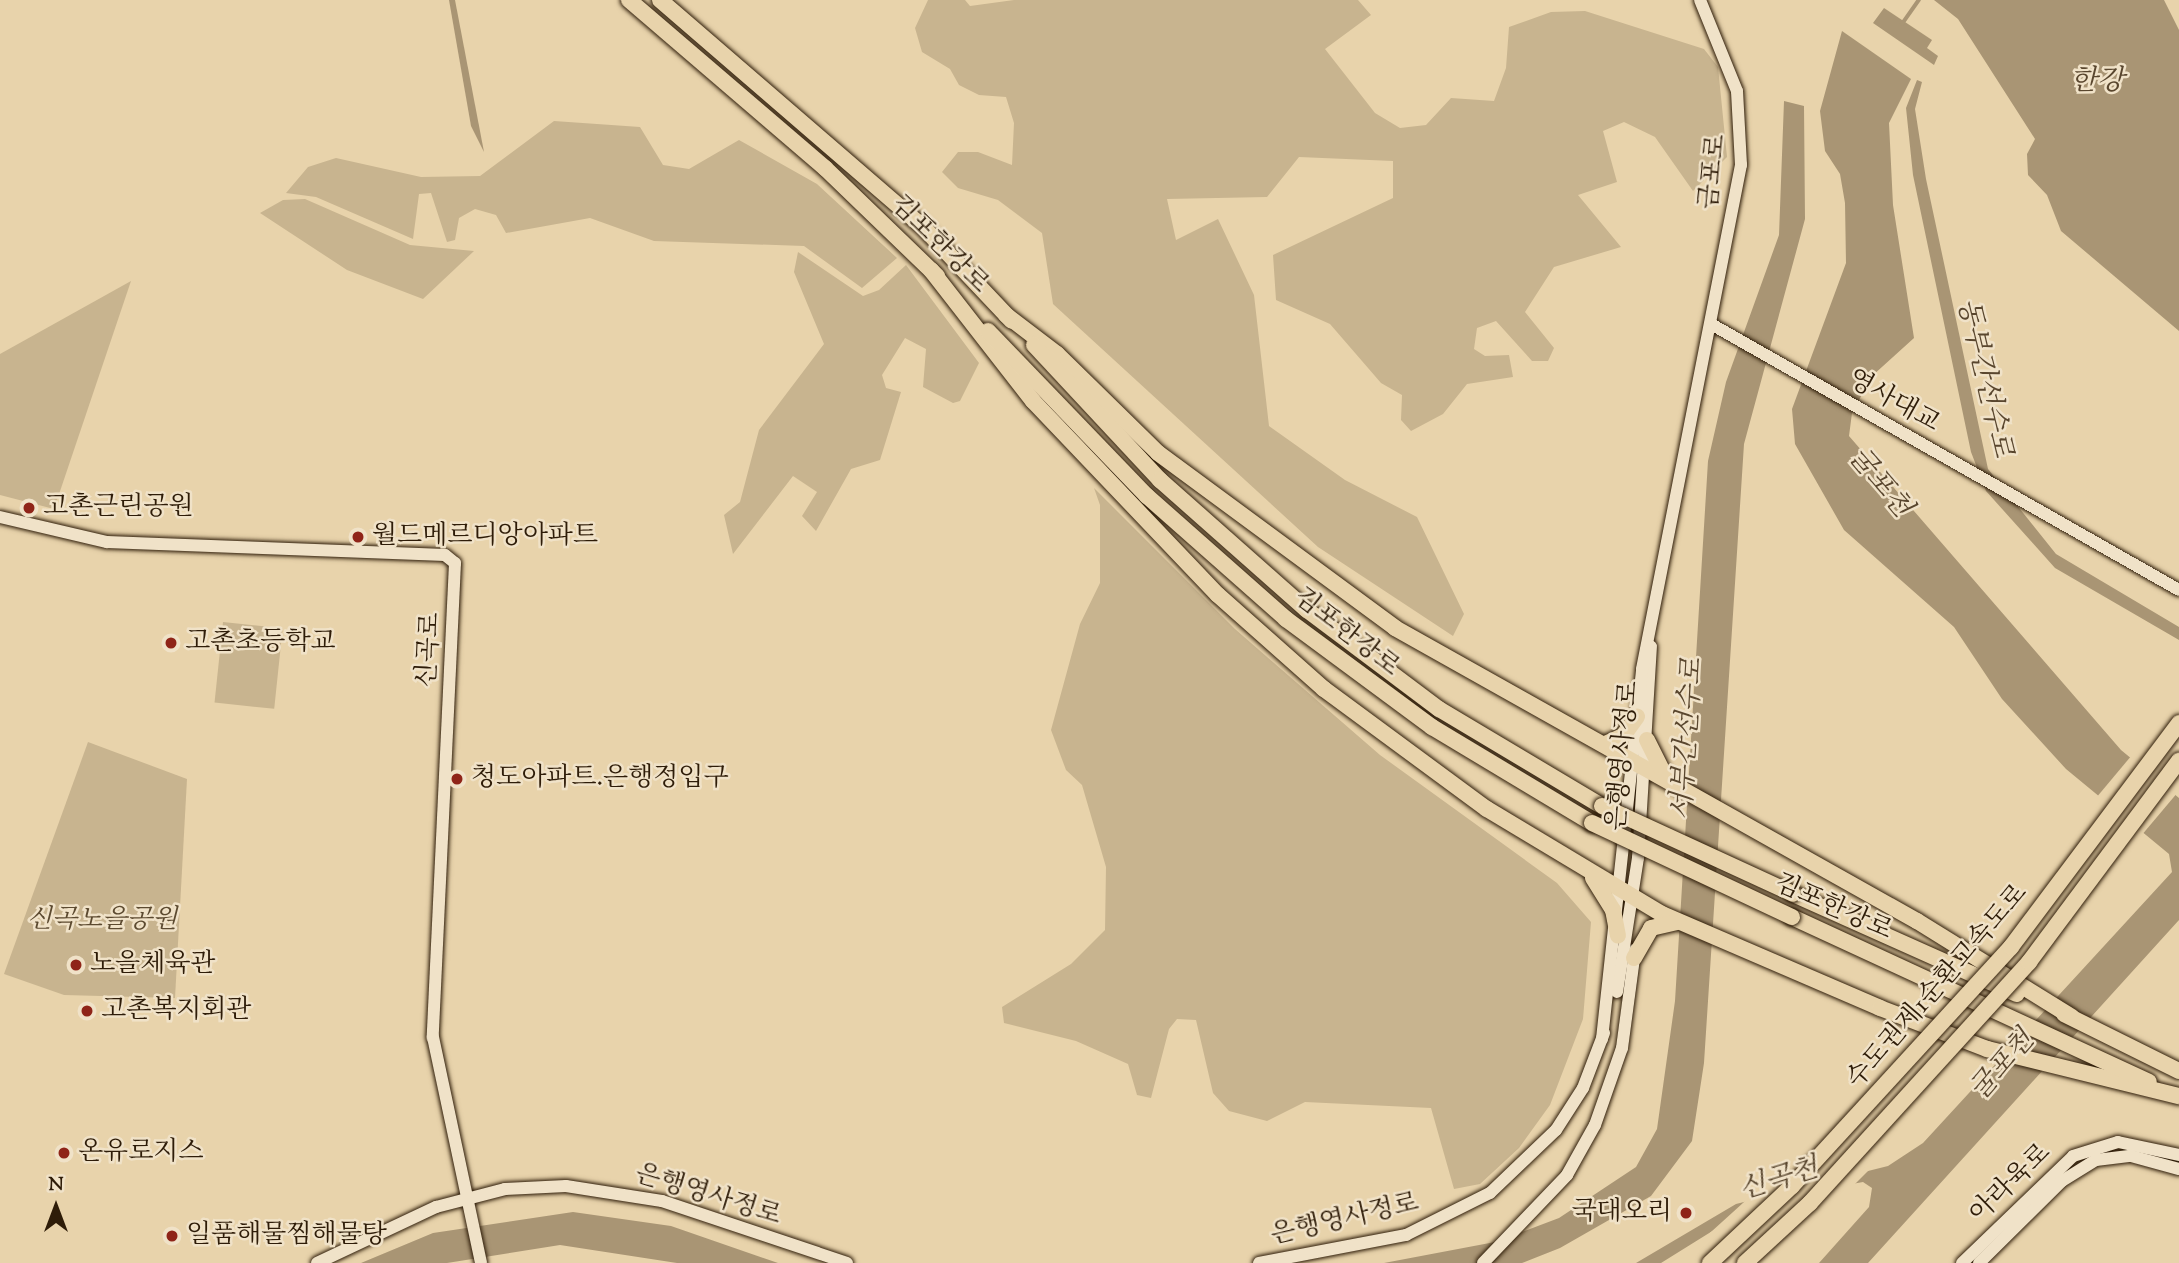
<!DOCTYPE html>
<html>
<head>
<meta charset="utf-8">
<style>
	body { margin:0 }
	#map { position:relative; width:2179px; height:1263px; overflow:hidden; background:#e8d3ab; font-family:"Sorts Mill Goudy","Noto Serif KR",serif }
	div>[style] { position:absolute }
	.green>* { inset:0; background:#c8b48f; transform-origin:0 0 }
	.water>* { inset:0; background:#a99574 }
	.pier>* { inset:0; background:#e8d3ab; transform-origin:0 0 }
	.stream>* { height:3.5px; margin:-1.75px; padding:0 1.75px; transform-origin:1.75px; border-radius:1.75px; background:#a99574 }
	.roads { filter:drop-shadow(0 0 2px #2e1c08) drop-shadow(0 0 2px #2e1c08) }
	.secondary>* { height:12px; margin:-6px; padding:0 6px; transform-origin:6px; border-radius:6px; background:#f0e2c8 }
	.highway>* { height:16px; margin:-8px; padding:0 8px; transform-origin:8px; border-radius:8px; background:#e8d3ab }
	.bridges { filter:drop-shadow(0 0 2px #2e1c08) drop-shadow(0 0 2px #2e1c08) }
	.highway-bridge>* { height:16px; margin:-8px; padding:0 8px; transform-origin:8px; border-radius:8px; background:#e8d3ab }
	.dots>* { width:19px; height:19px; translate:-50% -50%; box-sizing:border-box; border:4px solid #f0e2c8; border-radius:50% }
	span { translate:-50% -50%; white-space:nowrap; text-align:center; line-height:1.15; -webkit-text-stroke:5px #f0e2c8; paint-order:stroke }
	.street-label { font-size:26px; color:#2e1c08 }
	.poi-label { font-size:26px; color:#2e1c08 }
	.left { translate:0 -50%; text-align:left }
	.right { translate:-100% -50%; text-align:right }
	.park-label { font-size:26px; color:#5c4a30; font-style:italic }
	.water-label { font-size:28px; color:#59462e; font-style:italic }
	.north { position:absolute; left:21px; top:1172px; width:70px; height:70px; -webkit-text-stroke:5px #f0e2c8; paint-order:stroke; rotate:0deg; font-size:19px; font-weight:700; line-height:28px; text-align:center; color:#2e1c08 }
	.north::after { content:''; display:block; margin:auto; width:24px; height:32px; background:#2e1c08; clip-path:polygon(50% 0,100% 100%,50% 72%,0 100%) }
</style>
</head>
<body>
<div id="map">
	<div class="green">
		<div style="clip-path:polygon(928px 0,965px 0,970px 6px,1014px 0,1358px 0,1371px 15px,1325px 49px,1375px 113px,1400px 128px,1426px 125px,1451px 98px,1494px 101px,1506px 68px,1509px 27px,1551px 12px,1585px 11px,1704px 49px,1718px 67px,1727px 157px,1693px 191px,1655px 137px,1624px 122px,1603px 131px,1617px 182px,1578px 195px,1621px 247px,1554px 267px,1525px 312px,1554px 348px,1548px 361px,1532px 361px,1496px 321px,1477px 328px,1474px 349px,1485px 356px,1509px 355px,1513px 377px,1467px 384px,1443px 414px,1411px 431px,1401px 420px,1402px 395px,1381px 383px,1330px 324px,1276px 300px,1273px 255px,1393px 198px,1393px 161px,1299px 157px,1267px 197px,1167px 199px,1176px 240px,1218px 219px,1254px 295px,1269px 426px,1345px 480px,1417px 517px,1464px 614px,1453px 636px,1318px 547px,1053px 304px,1042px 233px,998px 200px,958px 188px,942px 172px,958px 152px,978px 152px,1012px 165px,1014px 123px,1006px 97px,979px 95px,959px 85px,950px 69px,922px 52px,915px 28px)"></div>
		<div style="clip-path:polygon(554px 121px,640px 127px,663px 165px,689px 169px,739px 140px,817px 184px,897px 258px,862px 288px,804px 246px,654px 241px,590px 218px,506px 233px,496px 215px,475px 209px,459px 218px,455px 240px,447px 242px,431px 193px,419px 194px,413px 239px,316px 197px,286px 193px,308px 167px,336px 158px,421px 177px,480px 176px)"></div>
		<div style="clip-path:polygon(305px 199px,410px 245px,474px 251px,423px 299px,347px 270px,260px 213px,283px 200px)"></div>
		<div style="clip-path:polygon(798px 252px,863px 296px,879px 290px,906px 265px,979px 363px,960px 401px,953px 403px,923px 387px,926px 349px,905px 338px,882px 375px,886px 388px,901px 392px,880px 460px,851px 469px,816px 531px,802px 516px,817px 492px,793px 476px,733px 554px,724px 515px,740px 502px,759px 430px,824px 344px,794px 272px)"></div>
		<div style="clip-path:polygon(131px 281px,54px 509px,0 495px,0 354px)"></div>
		<div style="clip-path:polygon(1094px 488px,1235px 629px,1380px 755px,1557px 883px,1591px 922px,1583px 1019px,1550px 1105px,1519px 1148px,1480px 1184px,1454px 1189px,1431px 1108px,1305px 1102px,1267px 1121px,1229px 1111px,1213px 1093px,1196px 1020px,1177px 1019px,1169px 1029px,1151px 1098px,1137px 1095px,1128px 1064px,1076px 1041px,1004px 1023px,1002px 1007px,1071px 964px,1105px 930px,1106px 867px,1082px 785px,1066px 770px,1051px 730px,1080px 624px,1100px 583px,1100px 505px)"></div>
		<div style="left:223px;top:622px;width:60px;height:81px;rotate:6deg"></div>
		<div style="clip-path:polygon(88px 742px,187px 779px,175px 998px,64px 995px,4px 974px)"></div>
	</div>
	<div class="water">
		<div style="clip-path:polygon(449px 0,455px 0,484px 152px,471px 126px)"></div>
		<div style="clip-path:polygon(1934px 0,2164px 0,2179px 30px,2179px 331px,2061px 231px,2047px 195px,2028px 175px,2027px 154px,2035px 139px,1958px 19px)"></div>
		<div style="clip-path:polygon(1884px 8px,1932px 40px,1927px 48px,1938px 56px,1934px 65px,1873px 23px)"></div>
		<div style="clip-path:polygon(1842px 31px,1911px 79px,1889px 123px,1893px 205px,1914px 338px,1872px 376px,1852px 413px,1849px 436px,2121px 750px,2179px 798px,2179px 920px,1868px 1263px,1819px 1263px,1869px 1207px,1872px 1188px,1863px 1182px,1819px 1190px,1714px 1230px,1661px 1263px,1636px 1263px,1736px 1204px,1888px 1166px,1923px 1143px,2172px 872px,2169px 854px,2066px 769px,2002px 699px,1954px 627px,1844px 530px,1795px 444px,1792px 409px,1846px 263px,1845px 203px,1840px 174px,1825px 151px,1820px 111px)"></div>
		<div style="clip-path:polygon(1917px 80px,1922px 82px,1915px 109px,1926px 179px,1988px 469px,2056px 554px,2179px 627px,2179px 640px,2055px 568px,1986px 491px,1971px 452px,1913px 175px,1906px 108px)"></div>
		<div style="clip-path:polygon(1784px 101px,1804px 106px,1805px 219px,1744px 444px,1704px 1063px,1692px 1141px,1651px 1196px,1560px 1248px,1522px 1263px,1384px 1263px,1495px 1242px,1559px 1218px,1636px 1167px,1657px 1129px,1675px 1001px,1708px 461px,1726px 382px,1779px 235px)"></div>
		<div style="clip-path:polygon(573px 1212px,671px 1226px,778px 1263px,677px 1263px,560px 1245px,447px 1263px,361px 1263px,433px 1233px)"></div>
	</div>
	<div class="pier">
		<div style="left:2132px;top:755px;width:59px;height:57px;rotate:40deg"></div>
		<div style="clip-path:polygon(1873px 1166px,1851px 1188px,1753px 1215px,1701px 1241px,1754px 1193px,1807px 1176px)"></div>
	</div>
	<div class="stream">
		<div style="left:1902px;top:24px;width:29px;rotate:-55deg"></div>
	</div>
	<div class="roads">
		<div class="secondary">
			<div style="left:1711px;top:324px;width:538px;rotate:29.61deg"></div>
			<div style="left:0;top:517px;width:110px;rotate:13.2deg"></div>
			<div style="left:107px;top:542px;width:338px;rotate:2.2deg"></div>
			<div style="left:445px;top:555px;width:13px;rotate:39deg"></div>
			<div style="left:455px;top:563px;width:475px;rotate:92.7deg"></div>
			<div style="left:433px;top:1037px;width:231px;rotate:78deg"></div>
			<div style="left:1617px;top:992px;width:136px;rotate:-81.1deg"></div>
			<div style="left:1638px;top:858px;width:212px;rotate:-86.5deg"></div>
			<div style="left:1602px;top:1039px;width:372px;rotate:-83.8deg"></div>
			<div style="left:1642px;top:669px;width:514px;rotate:-78.89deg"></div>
			<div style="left:1741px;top:165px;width:74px;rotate:-93.1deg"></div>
			<div style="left:1737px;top:91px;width:98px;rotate:-112.1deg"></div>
			<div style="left:317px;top:1263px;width:132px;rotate:-25.2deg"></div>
			<div style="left:436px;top:1207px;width:71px;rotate:-14.6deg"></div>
			<div style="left:505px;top:1189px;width:61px;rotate:-2.8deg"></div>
			<div style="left:566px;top:1186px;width:97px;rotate:8.9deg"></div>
			<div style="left:662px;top:1201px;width:195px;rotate:18.5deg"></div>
			<div style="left:1259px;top:1263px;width:150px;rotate:-10.8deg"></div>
			<div style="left:1406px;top:1235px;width:94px;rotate:-26.6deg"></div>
			<div style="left:1490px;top:1193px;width:91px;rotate:-43.7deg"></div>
			<div style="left:1556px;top:1130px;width:50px;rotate:-57.3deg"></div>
			<div style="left:1583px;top:1088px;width:59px;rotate:-69.1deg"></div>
			<div style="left:1483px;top:1263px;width:122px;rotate:-46.3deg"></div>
			<div style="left:1567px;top:1175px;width:57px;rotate:-60.8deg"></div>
			<div style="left:1595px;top:1125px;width:82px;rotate:-70.7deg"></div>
			<div style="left:1622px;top:1048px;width:99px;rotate:-82.4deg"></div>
			<div style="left:1962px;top:1263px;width:154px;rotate:-43.9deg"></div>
			<div style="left:2073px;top:1156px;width:47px;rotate:-17.3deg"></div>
			<div style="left:2118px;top:1142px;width:62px;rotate:12deg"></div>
			<div style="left:1979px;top:1263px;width:117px;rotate:-44.7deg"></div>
			<div style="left:2062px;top:1181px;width:40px;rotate:-32deg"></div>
			<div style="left:2096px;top:1160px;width:35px;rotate:-7deg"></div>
			<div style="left:2131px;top:1156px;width:50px;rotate:15.2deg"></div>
		</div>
		<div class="highway">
			<div style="left:629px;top:0;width:258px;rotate:40.6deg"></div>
			<div style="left:825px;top:168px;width:156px;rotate:44deg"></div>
			<div style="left:660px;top:0;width:347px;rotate:40.8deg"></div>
			<div style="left:923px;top:227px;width:129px;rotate:46.6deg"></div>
			<div style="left:931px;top:270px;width:166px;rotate:52.1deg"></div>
			<div style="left:1033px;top:401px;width:268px;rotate:46.4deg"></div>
			<div style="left:1218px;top:595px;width:142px;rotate:41.6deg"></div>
			<div style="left:1324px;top:689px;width:202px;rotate:36.4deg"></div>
			<div style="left:1487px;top:809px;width:204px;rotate:31deg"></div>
			<div style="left:1662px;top:914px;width:237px;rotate:23.3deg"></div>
			<div style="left:1880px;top:1008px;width:115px;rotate:21deg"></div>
			<div style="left:1987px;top:1049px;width:198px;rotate:13.8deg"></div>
			<div style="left:1006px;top:315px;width:64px;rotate:37.4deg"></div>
			<div style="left:1057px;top:354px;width:141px;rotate:44.4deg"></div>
			<div style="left:1158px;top:453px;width:295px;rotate:36.4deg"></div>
			<div style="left:1395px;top:628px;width:599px;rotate:29.31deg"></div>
			<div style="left:1917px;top:921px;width:182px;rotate:31.8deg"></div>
			<div style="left:988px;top:331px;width:229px;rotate:46.1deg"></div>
			<div style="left:1147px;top:496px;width:186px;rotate:41.5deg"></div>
			<div style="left:1286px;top:619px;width:182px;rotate:36.5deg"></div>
			<div style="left:1432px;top:727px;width:187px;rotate:31deg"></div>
			<div style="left:1034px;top:345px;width:185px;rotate:47deg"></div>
			<div style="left:1160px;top:480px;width:196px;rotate:41.5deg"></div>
			<div style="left:1307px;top:610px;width:165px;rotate:36.9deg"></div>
			<div style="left:1439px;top:709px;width:190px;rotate:30.8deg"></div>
			<div style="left:1647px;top:740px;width:42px;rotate:63.4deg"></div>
			<div style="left:1605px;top:744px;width:20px;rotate:-24deg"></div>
			<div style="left:1623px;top:736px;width:24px;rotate:-54deg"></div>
			<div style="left:1593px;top:878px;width:38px;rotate:58deg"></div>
			<div style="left:1613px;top:910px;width:26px;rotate:79deg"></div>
			<div style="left:1793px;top:894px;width:245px;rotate:24.1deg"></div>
			<div style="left:1792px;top:917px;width:393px;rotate:24.8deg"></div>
			<div style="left:1634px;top:958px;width:34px;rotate:-60deg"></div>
			<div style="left:1651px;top:928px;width:28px;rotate:-13deg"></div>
			<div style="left:2064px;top:1014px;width:128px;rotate:26.4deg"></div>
		</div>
	</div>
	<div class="bridges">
		<div class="highway-bridge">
			<div style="left:1602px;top:806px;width:210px;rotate:24.7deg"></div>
			<div style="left:1592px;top:823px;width:221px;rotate:25.2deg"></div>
			<div style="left:1710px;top:1263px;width:112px;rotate:-43.2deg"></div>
			<div style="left:1792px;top:1186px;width:324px;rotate:-47.5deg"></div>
			<div style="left:2011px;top:947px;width:280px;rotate:-53.1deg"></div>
			<div style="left:1745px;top:1263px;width:88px;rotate:-42.7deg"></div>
			<div style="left:1810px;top:1203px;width:326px;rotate:-47.7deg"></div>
			<div style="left:2029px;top:962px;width:251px;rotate:-53.3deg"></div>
		</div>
	</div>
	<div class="dots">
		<div style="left:29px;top:508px;background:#8f2418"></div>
		<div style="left:358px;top:537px;background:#8f2418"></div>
		<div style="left:171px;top:643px;background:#8f2418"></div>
		<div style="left:457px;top:779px;background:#8f2418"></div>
		<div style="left:76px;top:965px;background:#8f2418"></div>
		<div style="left:87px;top:1011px;background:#8f2418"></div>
		<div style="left:64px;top:1153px;background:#8f2418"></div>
		<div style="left:1686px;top:1213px;background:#8f2418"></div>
		<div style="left:172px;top:1236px;background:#8f2418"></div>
	</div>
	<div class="street-label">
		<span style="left:1714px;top:172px;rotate:-84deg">금포로</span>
		<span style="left:939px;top:245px;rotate:45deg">김포한강로</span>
		<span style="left:1893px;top:402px;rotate:29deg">영사대교</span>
		<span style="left:1346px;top:633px;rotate:38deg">김포한강로</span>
		<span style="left:430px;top:650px;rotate:-87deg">신곡로</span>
		<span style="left:1624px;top:756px;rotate:-85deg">은행영사정로</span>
		<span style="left:1833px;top:908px;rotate:24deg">김포한강로</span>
		<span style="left:1938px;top:987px;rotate:-49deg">수도권제1순환고속도로</span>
		<span style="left:2011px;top:1184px;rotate:-44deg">아라육로</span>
		<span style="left:708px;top:1196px;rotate:17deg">은행영사정로</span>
		<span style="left:1345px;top:1220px;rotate:-13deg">은행영사정로</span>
	</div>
	<div class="poi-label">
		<span class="left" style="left:43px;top:508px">고촌근린공원</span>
		<span class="left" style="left:372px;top:537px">월드메르디앙아파트</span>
		<span class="left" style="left:185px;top:643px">고촌초등학교</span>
		<span class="left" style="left:471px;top:779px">청도아파트.은행정입구</span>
		<span class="left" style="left:90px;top:965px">노을체육관</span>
		<span class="left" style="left:101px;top:1011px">고촌복지회관</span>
		<span class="left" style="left:78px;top:1153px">온유로지스</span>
		<span class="right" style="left:1672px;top:1213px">국대오리</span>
		<span class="left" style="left:186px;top:1236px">일품해물찜해물탕</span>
	</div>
	<div class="park-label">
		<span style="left:102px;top:921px">신곡노을공원</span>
	</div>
	<div class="water-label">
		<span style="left:2097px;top:82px">한강</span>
		<span style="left:1984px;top:378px;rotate:77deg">동부간선수로</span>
		<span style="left:1879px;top:483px;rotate:50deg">굴포천</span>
		<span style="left:1688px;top:739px;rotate:-86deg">서부간선수로</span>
		<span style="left:2003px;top:1066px;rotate:-49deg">굴포천</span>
		<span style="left:1779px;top:1180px;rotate:-17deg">신곡천</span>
	</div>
	<div class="north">N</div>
</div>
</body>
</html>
